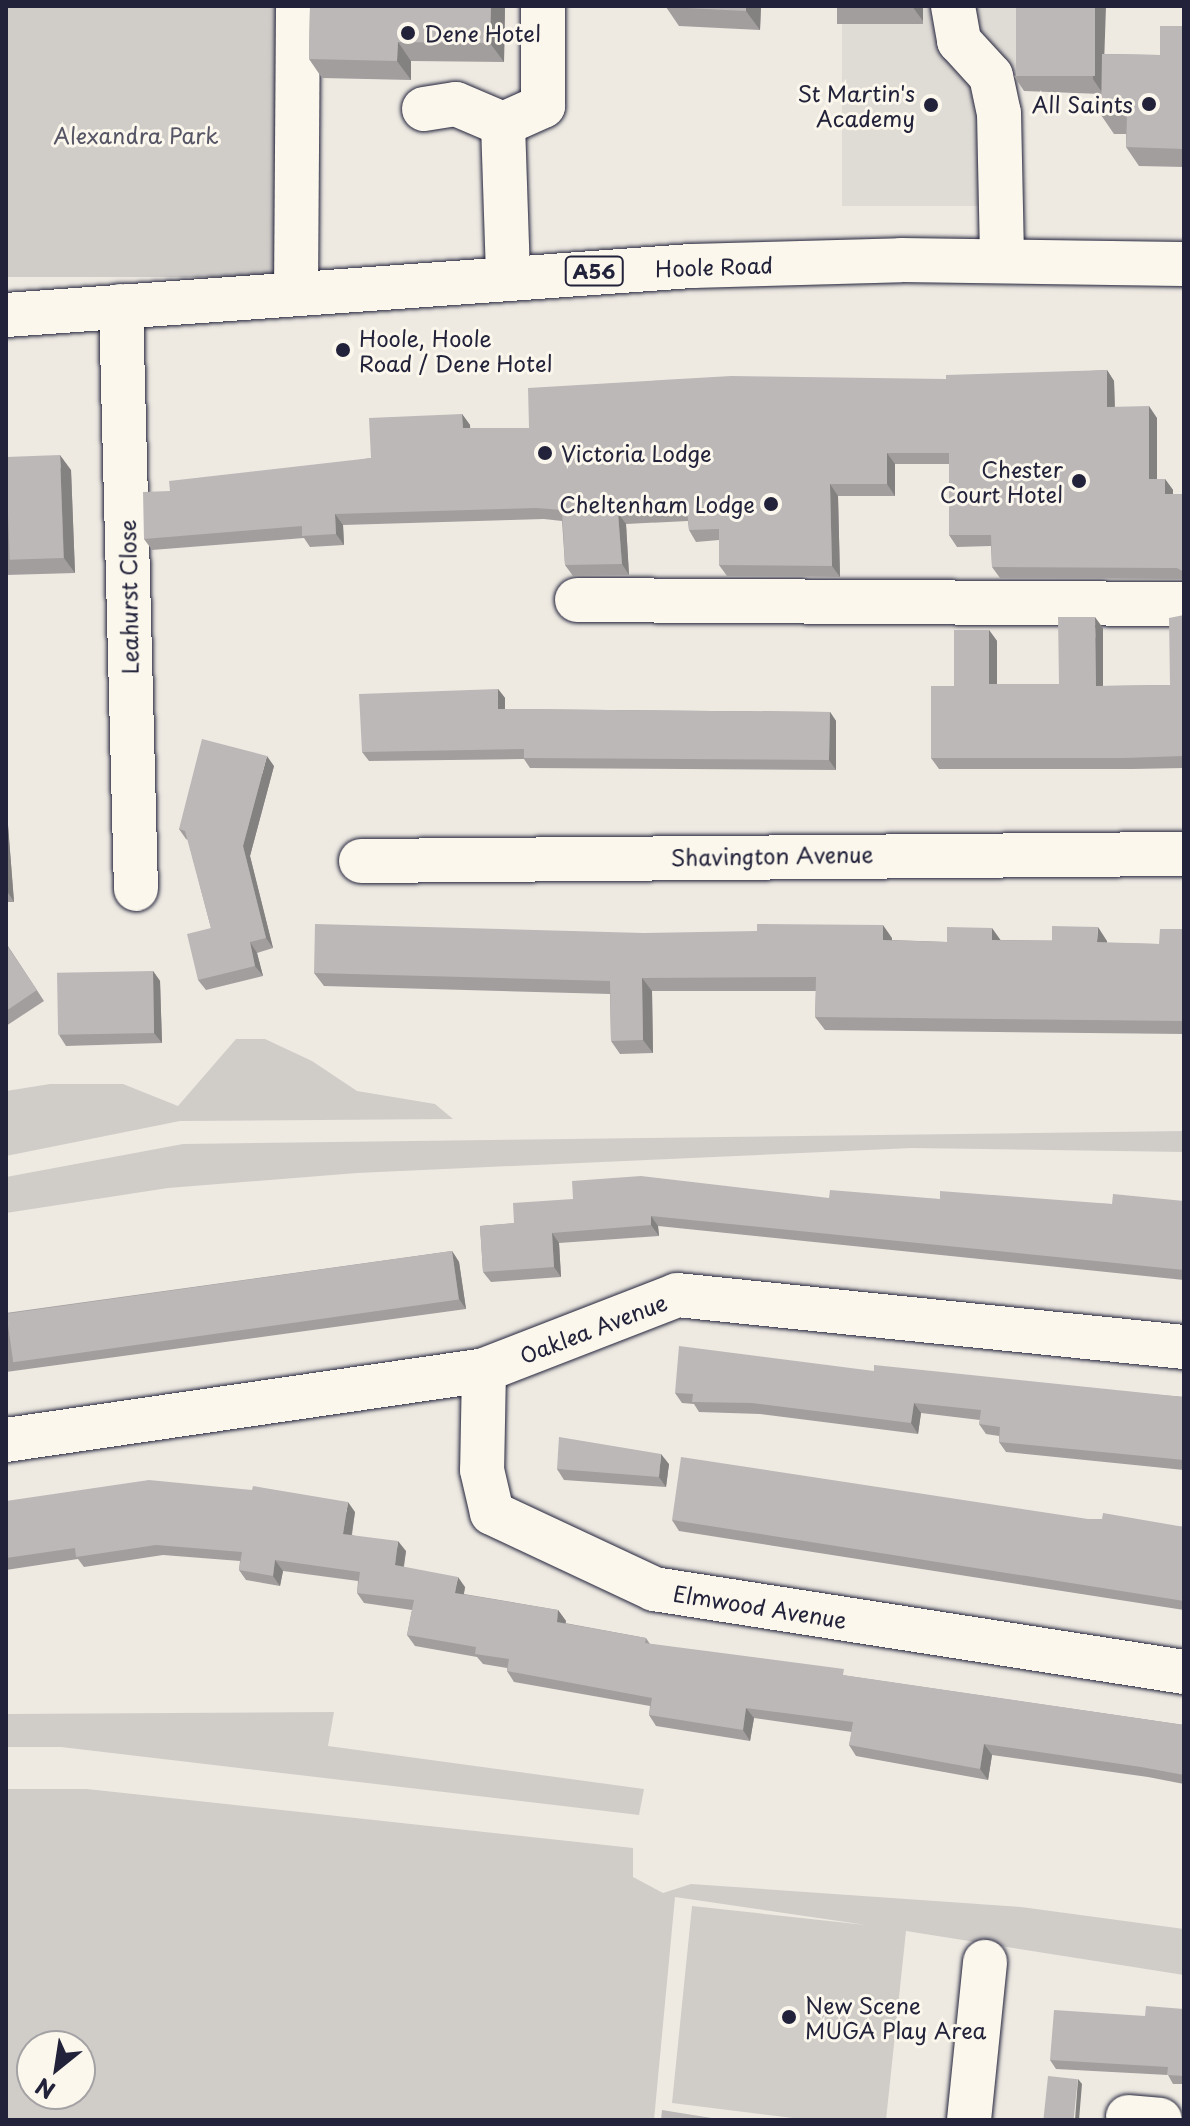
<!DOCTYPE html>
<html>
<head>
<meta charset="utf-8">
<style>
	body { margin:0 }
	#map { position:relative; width:1190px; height:2126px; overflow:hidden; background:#eeeae2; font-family:"Playpen Sans",sans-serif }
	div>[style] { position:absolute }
	.built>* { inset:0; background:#dfdbd5; transform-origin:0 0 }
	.green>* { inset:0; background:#d0cdc9; transform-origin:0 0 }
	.roads { filter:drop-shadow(0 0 2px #22223b) drop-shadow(0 0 2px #22223b) }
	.minor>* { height:44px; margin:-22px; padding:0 22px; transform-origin:22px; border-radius:22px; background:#fbf7ec }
	.highway>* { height:44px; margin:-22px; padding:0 22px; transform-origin:22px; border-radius:22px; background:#fbf7ec }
	.wall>* { inset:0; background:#a29e9e; transform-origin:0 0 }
	.shaded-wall>* { inset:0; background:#848181 }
	.building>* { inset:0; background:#bcb8b8; transform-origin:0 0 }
	.dots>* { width:22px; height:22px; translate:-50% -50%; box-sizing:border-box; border:4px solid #fbf7ec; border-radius:50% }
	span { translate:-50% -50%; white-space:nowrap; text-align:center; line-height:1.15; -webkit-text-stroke:6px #fbf7ec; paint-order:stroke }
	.shield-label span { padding:2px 6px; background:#fbf7ec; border:2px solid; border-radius:6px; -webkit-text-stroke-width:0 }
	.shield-label { font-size:20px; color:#22223b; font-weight:700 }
	.poi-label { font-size:22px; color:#22223b }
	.left { translate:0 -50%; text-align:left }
	.right { translate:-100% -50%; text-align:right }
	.park-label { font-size:22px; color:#565566 }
	.street-label { font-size:22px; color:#22223b }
	.frame { position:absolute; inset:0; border:8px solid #22223b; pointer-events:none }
	.north { position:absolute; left:16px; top:2030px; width:80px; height:80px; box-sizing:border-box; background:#fbf7ec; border:2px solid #a4a2a5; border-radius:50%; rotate:210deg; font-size:22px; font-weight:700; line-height:32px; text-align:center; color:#22223b }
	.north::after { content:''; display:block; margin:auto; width:28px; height:36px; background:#22223b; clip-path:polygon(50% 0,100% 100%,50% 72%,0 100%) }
</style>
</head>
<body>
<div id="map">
	<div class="built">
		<div style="left:842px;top:6px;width:176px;height:200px"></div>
	</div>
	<div class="green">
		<div style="left:6px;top:6px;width:292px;height:271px"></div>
		<div style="clip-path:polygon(236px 1039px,265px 1039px,312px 1061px,357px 1091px,435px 1104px,453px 1119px,180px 1121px,6px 1156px,6px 1091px,50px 1084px,123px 1084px,178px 1106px)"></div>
		<div style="clip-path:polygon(1184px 1131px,1184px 1152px,912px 1148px,357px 1173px,168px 1188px,6px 1213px,6px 1177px,183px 1144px)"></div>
		<div style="clip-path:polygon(334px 1712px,328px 1746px,644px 1789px,639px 1815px,61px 1747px,6px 1747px,6px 1714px)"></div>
		<div style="clip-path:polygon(evenodd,6px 1789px,87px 1789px,633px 1848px,633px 1877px,663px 1893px,691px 1884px,1021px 1907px,1184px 1929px,1184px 1975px,906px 1931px,886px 2120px,809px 2120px,672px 2103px,692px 1906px,866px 1925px,675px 1897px,654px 2120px,6px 2120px,6px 1789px,32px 2046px,80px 2046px,80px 2094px,32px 2094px,32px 2046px)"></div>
	</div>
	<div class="roads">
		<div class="minor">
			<div style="left:953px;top:6px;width:36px;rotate:80deg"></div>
			<div style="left:959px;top:41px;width:47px;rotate:47.6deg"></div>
			<div style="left:991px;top:76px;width:38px;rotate:78deg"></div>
			<div style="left:999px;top:113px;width:148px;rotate:88.8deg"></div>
			<div style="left:424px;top:109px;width:32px;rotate:-9deg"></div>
			<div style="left:456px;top:104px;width:51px;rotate:23.1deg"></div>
			<div style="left:503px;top:124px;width:151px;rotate:88.1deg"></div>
			<div style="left:503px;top:124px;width:44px;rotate:-24.2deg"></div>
			<div style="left:543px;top:106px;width:100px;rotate:-90deg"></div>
			<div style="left:296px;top:293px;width:287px;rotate:-89.6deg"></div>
			<div style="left:121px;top:306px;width:583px;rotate:88.53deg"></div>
			<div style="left:577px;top:600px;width:607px;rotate:0.38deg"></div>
			<div style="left:361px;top:861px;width:823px;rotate:-0.49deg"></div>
			<div style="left:484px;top:1370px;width:100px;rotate:91.1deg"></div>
			<div style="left:482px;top:1470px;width:44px;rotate:76.9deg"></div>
			<div style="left:492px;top:1513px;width:179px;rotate:25.1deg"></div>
			<div style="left:654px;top:1589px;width:536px;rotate:8.9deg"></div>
			<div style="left:6px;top:1440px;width:483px;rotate:-8.3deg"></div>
			<div style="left:484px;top:1370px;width:207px;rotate:-21.2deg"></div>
			<div style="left:677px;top:1295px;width:510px;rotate:5.86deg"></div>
			<div style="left:1128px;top:2117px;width:32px;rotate:5deg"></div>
			<div style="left:969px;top:2120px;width:159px;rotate:-84.2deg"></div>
		</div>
		<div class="highway">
			<div style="left:6px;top:315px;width:688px;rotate:-4.09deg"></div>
			<div style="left:692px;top:266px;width:209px;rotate:-1.6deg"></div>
			<div style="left:901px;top:260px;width:283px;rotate:0.8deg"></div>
		</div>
	</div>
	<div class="wall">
		<div style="clip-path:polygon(310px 6px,505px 6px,504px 62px,411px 61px,411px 80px,322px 78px,309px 59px)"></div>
		<div style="clip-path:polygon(761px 6px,760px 30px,679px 26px,666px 7px)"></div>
		<div style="left:837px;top:6px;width:86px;height:18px"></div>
		<div style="clip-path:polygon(1184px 26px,1184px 167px,1139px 166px,1126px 147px,1126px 134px,1114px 134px,1101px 115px,1101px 94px,1024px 91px,1014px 76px,1105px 54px,1160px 55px)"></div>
		<div style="clip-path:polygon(1107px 370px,1114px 381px,1115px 407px,1157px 418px,1157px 479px,1165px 479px,1173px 490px,1173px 494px,1184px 494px,1184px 579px,1000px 578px,992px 567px,991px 546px,957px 547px,949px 535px,949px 464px,895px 464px,895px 496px,838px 496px,840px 577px,727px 576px,719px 565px,719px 540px,696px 542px,689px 530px,688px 521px,626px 524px,629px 575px,573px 576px,565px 565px,562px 521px,544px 519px,343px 525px,344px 545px,310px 547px,304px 538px,152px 550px,144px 539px,170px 491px,371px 458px,462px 414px,470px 425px,470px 428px,529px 428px,946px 379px)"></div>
		<div style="clip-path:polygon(6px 457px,71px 470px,75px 573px,6px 575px)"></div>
		<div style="clip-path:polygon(1184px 615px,1184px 768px,1132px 769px,939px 769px,931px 758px,954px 686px,989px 630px,997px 641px,997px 684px,1059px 684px,1103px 628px,1103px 686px,1170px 685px)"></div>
		<div style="clip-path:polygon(498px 689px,505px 698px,505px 709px,830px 712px,836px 721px,836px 770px,530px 768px,524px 759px,369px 761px,362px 752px)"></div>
		<div style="clip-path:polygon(274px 766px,250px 856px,273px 948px,257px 953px,263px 976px,206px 990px,198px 980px,211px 928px,188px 840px,186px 839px,179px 829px)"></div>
		<div style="clip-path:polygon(6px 800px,14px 902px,6px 902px)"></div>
		<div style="clip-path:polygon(1184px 929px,1184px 1034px,825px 1030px,815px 1017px,816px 991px,652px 991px,653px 1053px,620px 1054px,611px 1041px,610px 994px,324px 986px,314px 973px,644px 933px,892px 938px,892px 940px,947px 942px,1001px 940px,1107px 941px,1107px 943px,1159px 944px)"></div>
		<div style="clip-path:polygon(6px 943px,44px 1001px,6px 1026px)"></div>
		<div style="clip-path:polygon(153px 971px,160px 981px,162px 1043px,66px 1046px,59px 1035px)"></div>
		<div style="clip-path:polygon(829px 1198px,940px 1199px,1112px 1204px,1184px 1201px,1184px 1280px,658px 1226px,659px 1236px,559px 1243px,561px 1277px,491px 1282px,483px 1272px,480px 1226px)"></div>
		<div style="clip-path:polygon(452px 1251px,459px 1262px,466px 1309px,6px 1372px,6px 1313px)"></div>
		<div style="clip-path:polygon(874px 1371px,1184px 1397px,1184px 1470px,1006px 1452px,999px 1442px,999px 1436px,986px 1434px,979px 1424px,980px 1420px,921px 1413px,918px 1434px,760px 1414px,699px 1412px,694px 1404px,682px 1403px,675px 1393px)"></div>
		<div style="clip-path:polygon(669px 1464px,666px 1487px,564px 1480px,557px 1469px)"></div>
		<div style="clip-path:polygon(6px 1501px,355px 1512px,352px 1535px,406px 1551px,404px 1567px,465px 1587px,464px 1594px,558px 1610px,566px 1621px,565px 1623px,646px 1638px,650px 1644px,848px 1676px,1184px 1725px,1184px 1784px,1148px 1777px,992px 1755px,988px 1780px,856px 1756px,849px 1745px,852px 1732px,754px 1718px,750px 1741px,656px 1726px,649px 1715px,650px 1706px,514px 1682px,507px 1671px,507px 1668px,483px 1664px,477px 1657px,415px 1646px,407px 1635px,412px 1610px,364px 1603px,357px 1593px,358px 1581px,283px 1571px,280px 1586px,246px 1580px,239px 1570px,240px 1561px,163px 1555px,84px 1567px,78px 1559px,6px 1570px)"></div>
		<div style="clip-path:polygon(1088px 1519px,1184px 1527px,1184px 1610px,679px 1531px,672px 1520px)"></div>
		<div style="clip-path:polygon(1184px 2009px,1184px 2084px,1173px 2084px,1168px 2075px,1056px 2069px,1050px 2060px,1145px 2016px)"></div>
	</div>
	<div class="shaded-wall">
		<div style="clip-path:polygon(491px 6px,505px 6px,504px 62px,490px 43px)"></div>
		<div style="clip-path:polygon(746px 6px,761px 6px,760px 30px,746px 11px)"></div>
		<div style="clip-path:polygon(912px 6px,923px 6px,923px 21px)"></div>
		<div style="clip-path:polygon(1095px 6px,1106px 6px,1103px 94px,1093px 79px)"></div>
		<div style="clip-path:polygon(398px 42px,411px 61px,411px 80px,397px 61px)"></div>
		<div style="clip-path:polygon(1107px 370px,1114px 381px,1115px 418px,1107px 407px)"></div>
		<div style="clip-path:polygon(1149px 406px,1157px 418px,1157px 490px,1149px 479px)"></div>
		<div style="clip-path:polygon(462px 414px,470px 425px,471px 439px,463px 428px)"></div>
		<div style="clip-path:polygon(887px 453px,895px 464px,895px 496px,887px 484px)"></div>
		<div style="clip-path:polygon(60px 455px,71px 470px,75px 573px,64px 558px)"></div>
		<div style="clip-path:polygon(1165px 479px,1173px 490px,1173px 505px,1165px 494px)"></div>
		<div style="clip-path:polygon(830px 484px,838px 496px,840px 577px,832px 566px)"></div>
		<div style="clip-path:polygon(618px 513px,626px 524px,629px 575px,622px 564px)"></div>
		<div style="clip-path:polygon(335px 514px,343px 525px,344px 545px,336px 534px)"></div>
		<div style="clip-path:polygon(1095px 617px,1103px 628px,1103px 697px,1096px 686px)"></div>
		<div style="clip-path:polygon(989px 630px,997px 641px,997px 695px,989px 684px)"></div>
		<div style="clip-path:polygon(498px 689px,505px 698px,505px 718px,498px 709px)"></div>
		<div style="clip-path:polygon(830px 712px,836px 721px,836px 770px,829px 760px)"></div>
		<div style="clip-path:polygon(267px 756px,274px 766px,250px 856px,273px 948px,266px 938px,243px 846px)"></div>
		<div style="clip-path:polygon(6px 800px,14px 902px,7px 891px)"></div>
		<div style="clip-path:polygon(883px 925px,892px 938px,892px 954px,883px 940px)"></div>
		<div style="clip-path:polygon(1098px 927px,1107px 941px,1107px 956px,1097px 942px)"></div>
		<div style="clip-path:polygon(992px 928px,1002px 942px,992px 940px)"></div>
		<div style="clip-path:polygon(250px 942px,257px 953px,263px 976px,255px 966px)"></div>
		<div style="clip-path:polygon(153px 971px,160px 981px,162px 1043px,154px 1033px)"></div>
		<div style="clip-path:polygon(642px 978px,652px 991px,653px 1053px,643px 1040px)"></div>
		<div style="clip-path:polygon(651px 1216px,658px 1226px,659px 1236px,651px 1225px)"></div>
		<div style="clip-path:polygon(552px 1233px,559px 1243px,561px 1277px,554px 1267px)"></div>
		<div style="clip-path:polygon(452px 1251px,459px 1262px,466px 1309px,459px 1299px)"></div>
		<div style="clip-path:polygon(914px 1403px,921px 1413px,918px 1434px,911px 1423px)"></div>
		<div style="clip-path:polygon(661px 1454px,669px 1464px,666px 1487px,659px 1477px)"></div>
		<div style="clip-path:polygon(348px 1502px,355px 1512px,350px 1544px,343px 1534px)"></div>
		<div style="clip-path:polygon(398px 1541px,406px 1551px,402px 1576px,395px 1565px)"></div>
		<div style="clip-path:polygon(275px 1560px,283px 1571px,280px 1586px,273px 1576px)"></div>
		<div style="clip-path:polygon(458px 1577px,465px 1587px,462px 1603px,455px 1593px)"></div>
		<div style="clip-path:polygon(558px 1610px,566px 1621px,564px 1632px,557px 1622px)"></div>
		<div style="clip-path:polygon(746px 1708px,754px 1718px,750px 1741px,743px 1730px)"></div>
		<div style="clip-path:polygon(984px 1744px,992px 1755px,988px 1780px,980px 1769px)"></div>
		<div style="clip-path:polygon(1078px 2079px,1082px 2084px,1079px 2120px,1075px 2120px)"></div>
	</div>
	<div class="building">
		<div style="clip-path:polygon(310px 6px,491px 6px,490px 43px,398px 42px,397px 61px,309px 59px)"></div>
		<div style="clip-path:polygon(666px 6px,746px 6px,746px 11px,666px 7px)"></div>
		<div style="left:1016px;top:6px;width:79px;height:70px"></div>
		<div style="clip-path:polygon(1160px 26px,1184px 26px,1184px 149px,1126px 147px,1127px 115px,1101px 115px,1102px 54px,1160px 55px)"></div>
		<div style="clip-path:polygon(1107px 370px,1107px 407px,1149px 406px,1149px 479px,1165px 479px,1165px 494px,1184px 494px,1184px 572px,1177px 568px,992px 567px,991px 535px,949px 535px,949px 453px,887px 453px,887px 484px,830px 484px,832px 566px,719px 565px,719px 529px,689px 530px,687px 509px,618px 513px,622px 564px,565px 565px,562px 510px,536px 508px,335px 514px,336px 534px,302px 536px,302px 526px,144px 539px,143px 492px,170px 491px,169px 481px,371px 458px,369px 418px,462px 414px,463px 428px,529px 428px,528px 388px,731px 376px,946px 379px,946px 375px)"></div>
		<div style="left:60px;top:455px;width:103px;height:54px;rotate:88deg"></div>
		<div style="clip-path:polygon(1184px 615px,1184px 756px,1124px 758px,931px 758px,931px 686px,954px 686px,954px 630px,989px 630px,989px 684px,1059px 684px,1058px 617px,1095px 617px,1096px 686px,1170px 685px,1169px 618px)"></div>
		<div style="clip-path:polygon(498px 689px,498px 709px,830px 712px,829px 760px,524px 758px,524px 749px,362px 752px,359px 694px)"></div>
		<div style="clip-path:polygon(202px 739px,267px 756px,243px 846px,266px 938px,250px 942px,255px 966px,198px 980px,187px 934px,211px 928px,185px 831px,179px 829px)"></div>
		<div style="clip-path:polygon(315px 924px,644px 933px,757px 931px,757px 924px,883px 925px,883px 940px,947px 942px,947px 927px,992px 928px,992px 940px,1052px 941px,1052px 926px,1098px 927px,1097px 942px,1159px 944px,1160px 929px,1184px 929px,1184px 1021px,815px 1017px,816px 977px,642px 978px,643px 1040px,611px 1041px,610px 981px,314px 973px)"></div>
		<div style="clip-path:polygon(6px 944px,37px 990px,6px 1011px)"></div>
		<div style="left:153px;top:971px;width:62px;height:96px;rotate:89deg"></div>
		<div style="clip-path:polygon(641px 1176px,829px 1198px,830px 1190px,940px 1199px,940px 1191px,1112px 1204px,1113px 1194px,1184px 1201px,1184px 1270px,651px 1216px,651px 1225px,552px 1233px,554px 1267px,483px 1272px,480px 1226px,514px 1223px,513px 1203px,573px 1199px,572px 1181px)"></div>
		<div style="left:452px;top:1251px;width:49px;height:450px;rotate:82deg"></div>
		<div style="clip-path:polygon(679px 1346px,874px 1371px,874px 1365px,1184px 1397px,1184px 1460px,999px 1442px,1000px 1427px,979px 1424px,981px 1410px,914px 1403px,911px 1423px,752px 1403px,692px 1402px,693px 1394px,675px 1393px)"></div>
		<div style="clip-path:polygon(559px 1437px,661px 1454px,659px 1477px,557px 1469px)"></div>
		<div style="clip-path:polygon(681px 1457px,1088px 1519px,1102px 1519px,1103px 1513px,1184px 1527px,1184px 1601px,672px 1520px)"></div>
		<div style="clip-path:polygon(149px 1480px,252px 1490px,253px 1486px,348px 1502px,343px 1534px,398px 1541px,395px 1565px,458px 1577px,455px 1593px,558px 1610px,557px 1622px,646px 1638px,645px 1643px,844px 1669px,843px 1675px,1184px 1725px,1184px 1775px,1141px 1767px,984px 1744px,980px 1769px,849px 1745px,853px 1722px,746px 1708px,743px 1730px,649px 1715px,652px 1698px,507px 1671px,509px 1659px,475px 1654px,476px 1647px,407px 1635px,414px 1600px,357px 1593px,360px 1572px,275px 1560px,273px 1576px,239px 1570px,242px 1552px,156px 1545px,76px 1557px,75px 1548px,6px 1558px,6px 1501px)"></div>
		<div style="clip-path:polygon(1146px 2006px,1184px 2009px,1184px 2076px,1167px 2075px,1168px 2067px,1050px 2060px,1054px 2010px,1145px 2016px)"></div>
		<div style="left:1048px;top:2076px;width:30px;height:44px;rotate:6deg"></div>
		<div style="clip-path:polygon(662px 2110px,724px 2120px,661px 2120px)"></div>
	</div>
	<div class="dots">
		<div style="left:408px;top:33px;background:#22223b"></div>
		<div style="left:1149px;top:104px;background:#22223b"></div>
		<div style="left:931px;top:105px;background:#22223b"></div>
		<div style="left:343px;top:350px;background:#22223b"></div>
		<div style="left:545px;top:453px;background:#22223b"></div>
		<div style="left:1079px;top:481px;background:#22223b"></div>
		<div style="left:771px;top:504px;background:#22223b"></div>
		<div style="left:789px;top:2017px;background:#22223b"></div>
	</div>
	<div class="shield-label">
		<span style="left:594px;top:271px">A56</span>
	</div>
	<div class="poi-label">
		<span class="left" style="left:424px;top:33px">Dene Hotel</span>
		<span class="right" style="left:915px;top:105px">St Martin's<br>Academy</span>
		<span class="right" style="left:1133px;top:104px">All Saints</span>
		<span class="left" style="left:359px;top:350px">Hoole, Hoole<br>Road / Dene Hotel</span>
		<span class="left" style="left:561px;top:453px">Victoria Lodge</span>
		<span class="right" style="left:1063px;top:481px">Chester<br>Court Hotel</span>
		<span class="right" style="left:755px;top:504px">Cheltenham Lodge</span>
		<span class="left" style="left:805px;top:2017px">New Scene<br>MUGA Play Area</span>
	</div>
	<div class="park-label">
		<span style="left:136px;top:135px">Alexandra Park</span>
	</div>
	<div class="street-label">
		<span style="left:714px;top:266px;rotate:-2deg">Hoole Road</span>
		<span style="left:128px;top:597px;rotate:-91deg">Leahurst Close</span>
		<span style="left:772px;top:855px;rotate:-1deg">Shavington Avenue</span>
		<span style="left:593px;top:1328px;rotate:-21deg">Oaklea Avenue</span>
		<span style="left:760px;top:1606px;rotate:9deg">Elmwood Avenue</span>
	</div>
	<div class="frame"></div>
	<div class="north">N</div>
</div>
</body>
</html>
